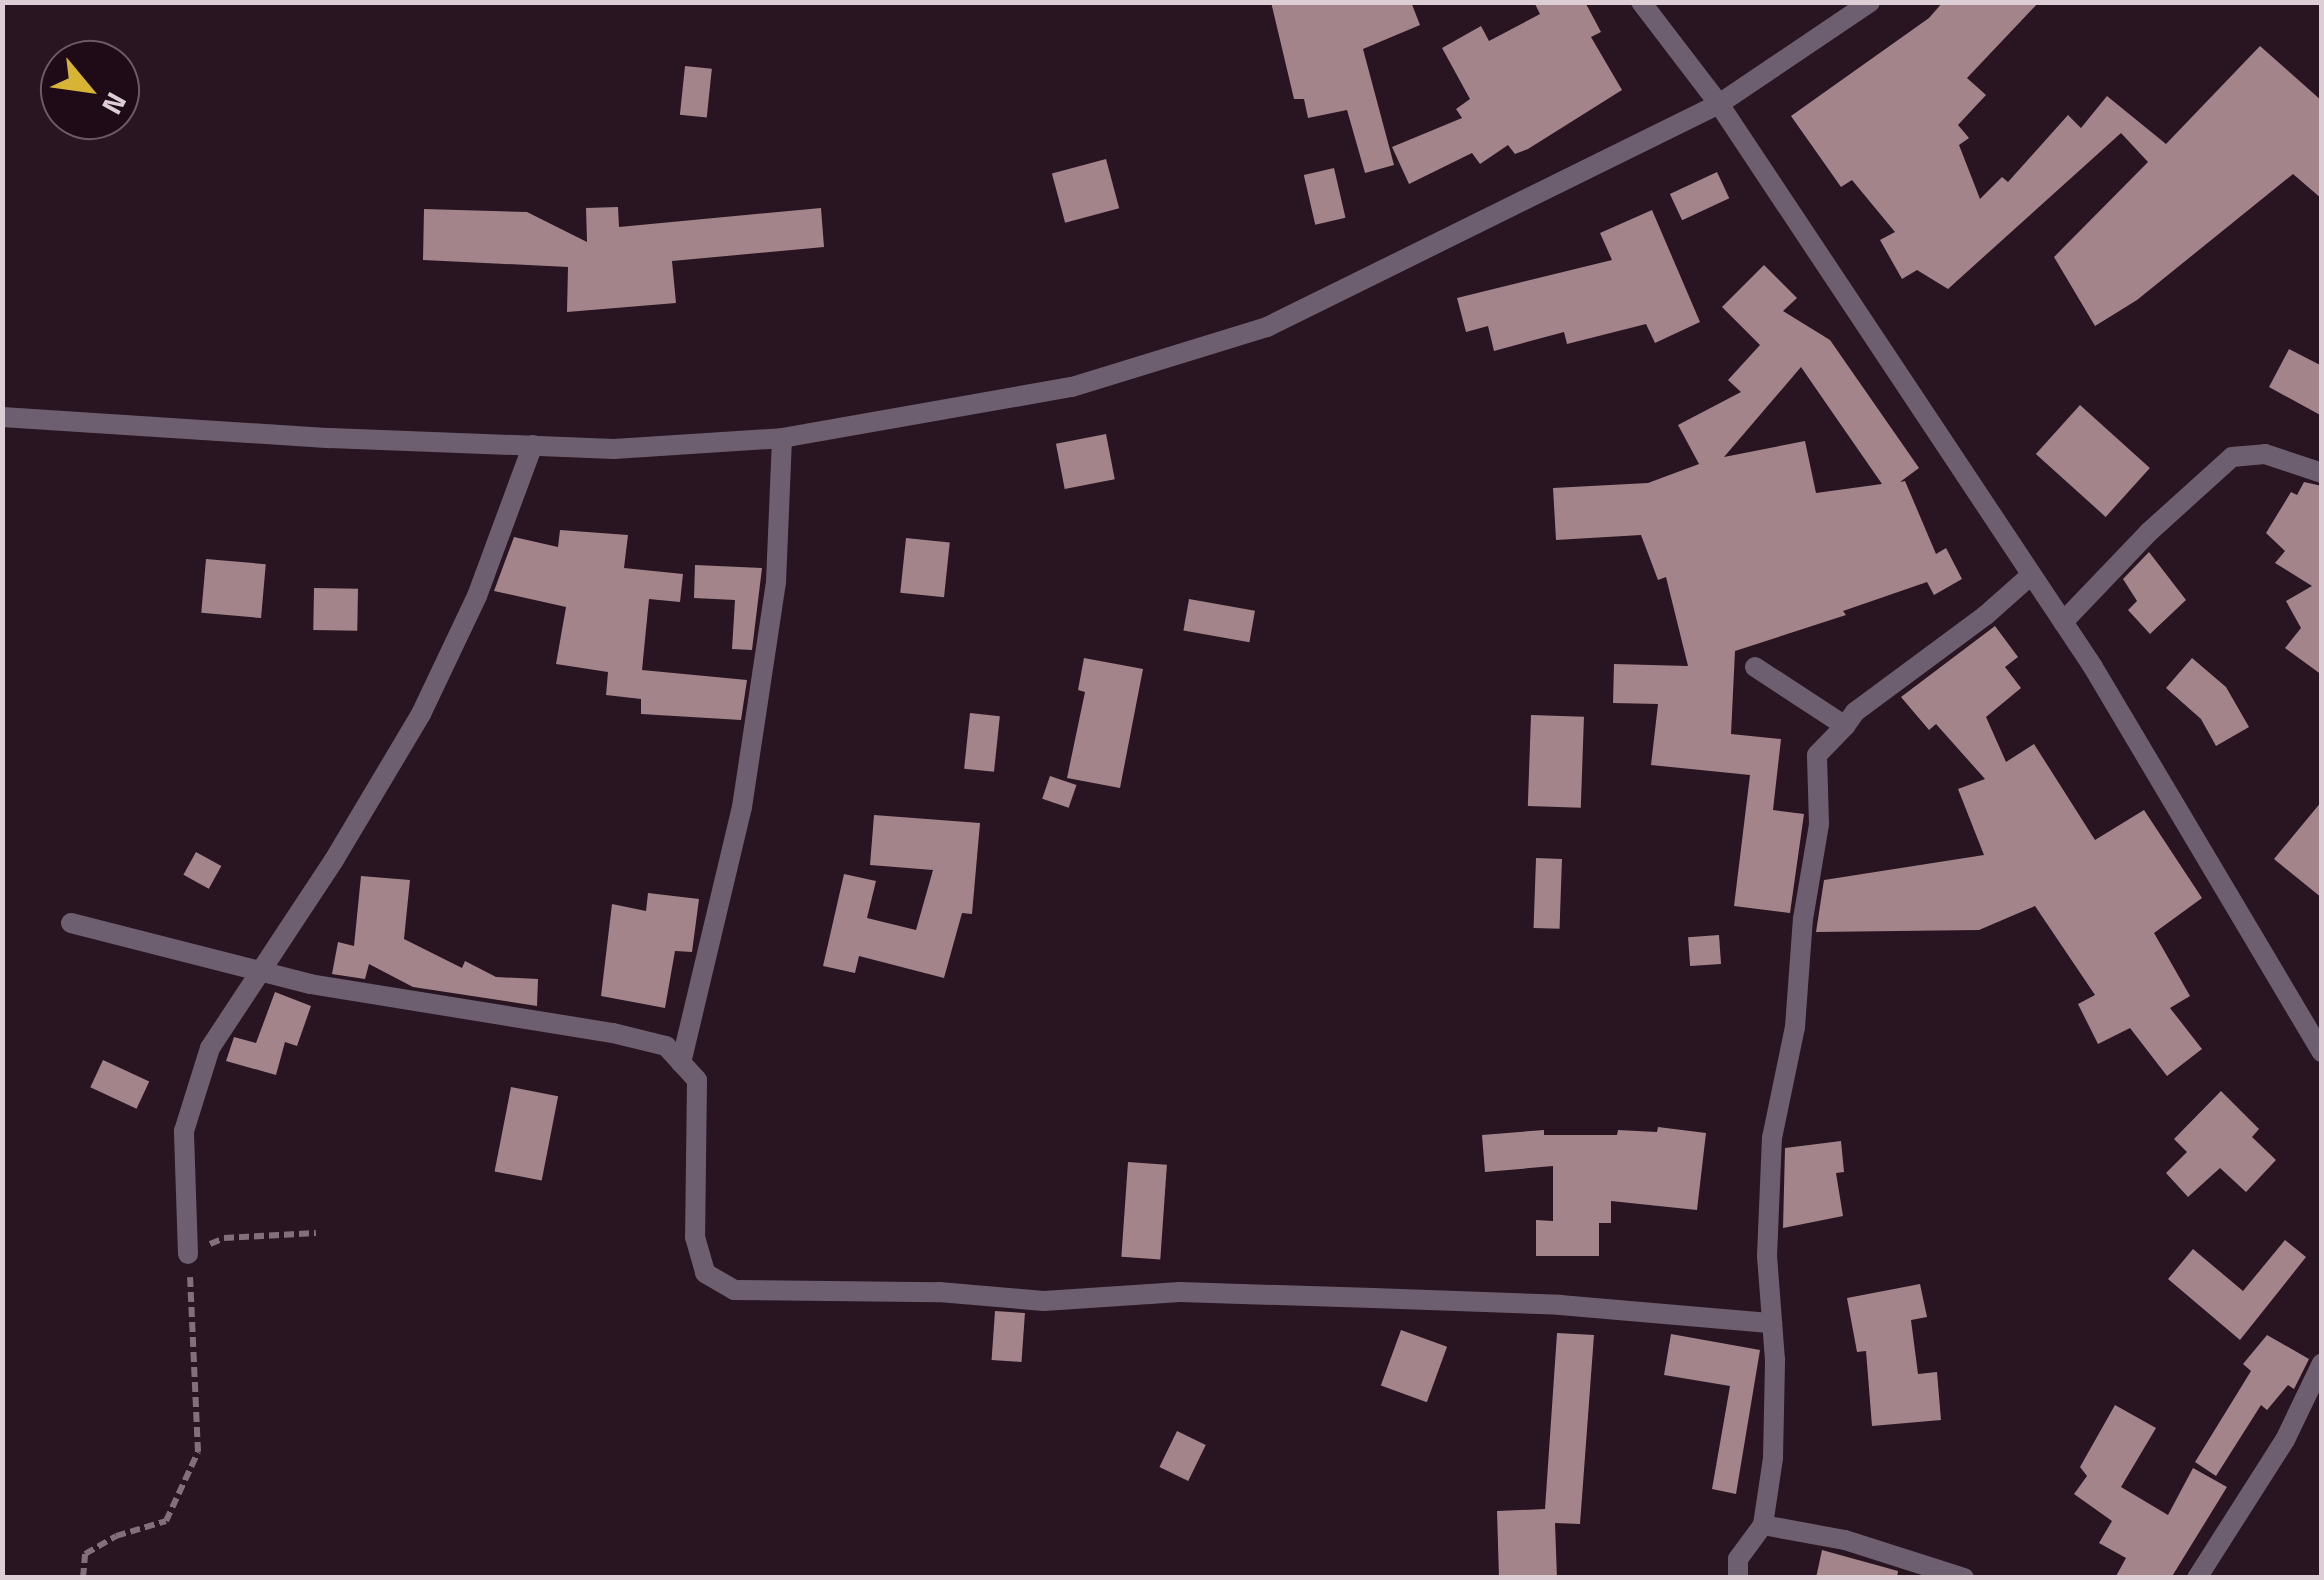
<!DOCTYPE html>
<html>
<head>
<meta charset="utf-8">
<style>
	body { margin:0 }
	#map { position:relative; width:2324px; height:1580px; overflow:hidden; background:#291421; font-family:"Titillium Web",sans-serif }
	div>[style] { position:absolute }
	.building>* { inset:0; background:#a3848a; transform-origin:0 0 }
	.path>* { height:6px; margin-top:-3px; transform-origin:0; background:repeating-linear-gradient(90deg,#816f7a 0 10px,transparent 0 15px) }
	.minor>* { height:20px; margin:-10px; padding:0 10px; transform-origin:10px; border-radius:10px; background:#6e5f70 }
	.tertiary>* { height:20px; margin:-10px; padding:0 10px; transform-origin:10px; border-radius:10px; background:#6e5f70 }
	span { translate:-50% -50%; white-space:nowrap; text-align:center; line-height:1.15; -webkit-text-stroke:10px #1f0b17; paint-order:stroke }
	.frame { position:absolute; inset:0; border:5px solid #ddced6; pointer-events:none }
	.north { position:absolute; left:40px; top:40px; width:100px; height:100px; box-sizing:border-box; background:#1f0b17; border:2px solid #6b5963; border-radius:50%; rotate:119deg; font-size:28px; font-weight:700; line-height:40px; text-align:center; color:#ddced6 }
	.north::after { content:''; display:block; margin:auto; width:35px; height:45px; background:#d8b434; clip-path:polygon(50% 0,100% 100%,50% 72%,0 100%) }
</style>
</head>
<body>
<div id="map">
	<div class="building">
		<div style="clip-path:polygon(1271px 2px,1411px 2px,1420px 25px,1363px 49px,1394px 165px,1365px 173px,1347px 110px,1308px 118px,1304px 99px,1294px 99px)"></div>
		<div style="clip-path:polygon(1534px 2px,1585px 2px,1601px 32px,1591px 37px,1622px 90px,1528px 149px,1515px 154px,1508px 145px,1480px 164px,1472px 153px,1409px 184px,1392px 147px,1462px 118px,1456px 109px,1470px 99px,1442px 48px,1481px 26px,1489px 41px,1540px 14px)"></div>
		<div style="clip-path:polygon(1943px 2px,2039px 2px,1967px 78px,1986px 95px,1958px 125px,1969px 138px,1959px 145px,1980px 199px,2002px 177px,2008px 182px,2068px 115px,2081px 128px,2107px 96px,2166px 144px,2260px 46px,2322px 101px,2322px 199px,2293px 174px,2137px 300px,2095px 326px,2054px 257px,2148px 162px,2121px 133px,1948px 289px,1917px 270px,1902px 279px,1880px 240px,1895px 232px,1852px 180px,1841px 187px,1791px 116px,1929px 18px)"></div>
		<div style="left:685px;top:66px;width:27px;height:49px;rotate:6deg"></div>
		<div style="left:1106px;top:159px;width:51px;height:56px;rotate:75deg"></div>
		<div style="left:1334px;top:168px;width:51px;height:31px;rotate:77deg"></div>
		<div style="left:1717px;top:172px;width:29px;height:52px;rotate:65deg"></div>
		<div style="clip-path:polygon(618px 207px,619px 227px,821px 208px,824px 247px,672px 261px,676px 303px,567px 312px,568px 267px,423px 260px,424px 209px,527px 212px,587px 242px,586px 208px)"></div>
		<div style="clip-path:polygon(1652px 210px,1700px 322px,1655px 343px,1646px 324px,1567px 344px,1564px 332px,1494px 351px,1488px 326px,1466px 332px,1457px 298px,1612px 260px,1600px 233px)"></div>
		<div style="clip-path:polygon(evenodd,1764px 265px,1797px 298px,1783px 311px,1830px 340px,1919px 468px,1900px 482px,1905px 481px,1936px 554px,1946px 548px,1962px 579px,1934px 595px,1927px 582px,1843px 611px,1846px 615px,1735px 651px,1731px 734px,1781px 739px,1773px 810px,1804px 814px,1790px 913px,1734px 906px,1750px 775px,1651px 765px,1658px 704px,1613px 703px,1614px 664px,1688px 666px,1666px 577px,1658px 580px,1641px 535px,1556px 540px,1553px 488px,1648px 483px,1699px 464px,1678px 425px,1741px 392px,1728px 380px,1760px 345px,1722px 307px,1764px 265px,1801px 367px,1830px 409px,1882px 484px,1816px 493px,1805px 441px,1724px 457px,1801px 367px)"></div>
		<div style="clip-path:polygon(2289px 349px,2322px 366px,2322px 416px,2269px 387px)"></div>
		<div style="left:2080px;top:405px;width:94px;height:66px;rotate:42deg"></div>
		<div style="left:1106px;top:434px;width:46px;height:51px;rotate:79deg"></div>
		<div style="clip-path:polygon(2304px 482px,2322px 486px,2322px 675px,2285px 648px,2301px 628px,2286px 601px,2312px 586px,2275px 563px,2285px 551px,2266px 533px,2291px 492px,2297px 495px)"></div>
		<div style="clip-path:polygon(560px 530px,628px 535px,624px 568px,683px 574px,680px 602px,649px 599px,642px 670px,747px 680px,741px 720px,641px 714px,641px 699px,606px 695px,608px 672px,556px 664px,566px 607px,494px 591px,514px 537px,558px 547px)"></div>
		<div style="left:906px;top:538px;width:44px;height:55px;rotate:6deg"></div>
		<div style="clip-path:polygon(2149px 552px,2186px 600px,2150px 634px,2128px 610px,2137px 601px,2123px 579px)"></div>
		<div style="left:206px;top:559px;width:60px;height:54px;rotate:5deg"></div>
		<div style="clip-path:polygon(695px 565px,762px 568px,752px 650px,732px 649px,735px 600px,694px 598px)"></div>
		<div style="left:314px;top:588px;width:44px;height:42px;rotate:1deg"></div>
		<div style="left:1189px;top:599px;width:67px;height:32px;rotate:10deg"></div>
		<div style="clip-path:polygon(1995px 626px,2018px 657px,2005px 667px,2021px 688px,1986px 717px,2006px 762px,2034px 744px,2095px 840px,2144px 810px,2202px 898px,2154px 933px,2190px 996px,2170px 1008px,2202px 1049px,2167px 1076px,2130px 1028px,2098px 1044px,2078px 1004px,2095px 995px,2035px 906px,1979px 930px,1816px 932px,1824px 880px,1984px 855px,1958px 789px,1985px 779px,1936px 724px,1929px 730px,1901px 697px)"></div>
		<div style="clip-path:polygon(1084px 658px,1143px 669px,1120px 788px,1067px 778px,1085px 692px,1078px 690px)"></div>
		<div style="clip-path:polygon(2192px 658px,2226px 687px,2249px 727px,2216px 746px,2201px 719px,2166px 688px)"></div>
		<div style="left:970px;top:713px;width:30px;height:56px;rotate:6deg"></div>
		<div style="left:1531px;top:715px;width:53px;height:91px;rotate:2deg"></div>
		<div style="left:1050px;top:776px;width:28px;height:24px;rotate:19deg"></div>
		<div style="clip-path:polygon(2322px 801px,2322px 898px,2274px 859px)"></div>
		<div style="clip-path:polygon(874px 815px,980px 823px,972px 914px,962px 913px,944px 978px,859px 956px,855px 973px,823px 966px,844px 874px,876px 881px,867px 918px,916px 930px,933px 870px,870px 865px)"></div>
		<div style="left:196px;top:852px;width:29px;height:26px;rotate:29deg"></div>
		<div style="left:1536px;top:858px;width:26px;height:70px;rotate:2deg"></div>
		<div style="clip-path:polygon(361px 876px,410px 880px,404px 939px,462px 968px,465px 961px,496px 977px,538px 979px,537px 1006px,413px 987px,369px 964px,365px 979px,332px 974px,338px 942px,354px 946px)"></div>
		<div style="clip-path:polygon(648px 893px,699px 899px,692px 952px,675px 951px,665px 1008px,601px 996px,612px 904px,646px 911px)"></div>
		<div style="left:1719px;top:935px;width:29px;height:31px;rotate:86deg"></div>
		<div style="clip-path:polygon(275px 992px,311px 1006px,297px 1046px,285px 1042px,276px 1075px,226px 1061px,234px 1037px,256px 1043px)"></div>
		<div style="left:103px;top:1060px;width:51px;height:30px;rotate:25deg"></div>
		<div style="left:511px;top:1087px;width:48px;height:86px;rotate:11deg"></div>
		<div style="clip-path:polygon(2221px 1091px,2259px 1129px,2252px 1137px,2276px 1160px,2246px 1192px,2220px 1168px,2188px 1197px,2166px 1173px,2187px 1152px,2174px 1139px)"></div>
		<div style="clip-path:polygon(1658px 1127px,1706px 1133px,1697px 1210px,1611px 1201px,1611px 1223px,1599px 1223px,1599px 1256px,1536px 1256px,1536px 1220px,1553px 1221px,1553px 1166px,1485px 1172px,1482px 1135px,1544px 1130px,1544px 1135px,1617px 1135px,1618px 1130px,1657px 1132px)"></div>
		<div style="clip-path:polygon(1841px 1141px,1844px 1172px,1836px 1173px,1843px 1216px,1783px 1228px,1785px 1148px)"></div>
		<div style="left:1128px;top:1162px;width:39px;height:95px;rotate:4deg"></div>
		<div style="clip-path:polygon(2285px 1240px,2306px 1257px,2240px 1340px,2168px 1279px,2193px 1249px,2243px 1291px)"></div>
		<div style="clip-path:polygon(1920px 1284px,1927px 1317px,1911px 1320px,1918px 1374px,1937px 1372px,1941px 1420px,1872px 1426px,1866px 1351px,1857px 1352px,1847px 1298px)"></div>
		<div style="left:995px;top:1311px;width:30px;height:49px;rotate:4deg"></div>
		<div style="left:1401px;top:1330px;width:49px;height:59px;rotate:20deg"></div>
		<div style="clip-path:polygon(1557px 1333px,1594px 1335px,1580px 1524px,1555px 1523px,1557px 1578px,1499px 1578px,1497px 1511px,1545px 1509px)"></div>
		<div style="clip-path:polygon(1671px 1334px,1760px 1350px,1736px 1494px,1712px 1489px,1730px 1386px,1664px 1375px)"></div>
		<div style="clip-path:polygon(2267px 1335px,2309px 1359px,2294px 1389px,2288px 1385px,2267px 1410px,2261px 1405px,2216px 1476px,2195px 1462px,2251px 1371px,2243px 1364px)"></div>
		<div style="clip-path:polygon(2115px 1405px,2156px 1428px,2121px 1487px,2168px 1515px,2193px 1468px,2227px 1487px,2171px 1578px,2115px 1578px,2126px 1558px,2099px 1543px,2112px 1521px,2074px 1494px,2087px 1476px,2080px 1467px)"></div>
		<div style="left:1177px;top:1431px;width:32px;height:40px;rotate:26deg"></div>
		<div style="clip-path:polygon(1822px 1550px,1898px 1571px,1897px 1578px,1816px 1578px)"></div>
	</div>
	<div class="path">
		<div style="left:210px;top:1244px;width:15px;rotate:-23deg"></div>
		<div style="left:224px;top:1238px;width:92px;rotate:-3.1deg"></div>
		<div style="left:83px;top:1578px;width:24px;rotate:-85deg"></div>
		<div style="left:85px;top:1554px;width:36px;rotate:-30deg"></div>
		<div style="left:116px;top:1536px;width:52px;rotate:-16.7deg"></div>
		<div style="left:166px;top:1521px;width:76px;rotate:-65.1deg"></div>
		<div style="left:198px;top:1452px;width:175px;rotate:-92.6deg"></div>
	</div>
	<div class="minor">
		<div style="left:1641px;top:2px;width:128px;rotate:52.6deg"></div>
		<div style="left:1719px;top:104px;width:182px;rotate:-34deg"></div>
		<div style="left:2063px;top:622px;width:124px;rotate:-46.3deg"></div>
		<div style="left:2149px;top:532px;width:112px;rotate:-42.1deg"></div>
		<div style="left:2232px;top:457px;width:33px;rotate:-5deg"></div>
		<div style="left:2265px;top:454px;width:60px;rotate:18.4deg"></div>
		<div style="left:1755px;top:667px;width:108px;rotate:33.2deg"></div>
		<div style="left:1845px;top:726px;width:17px;rotate:-54deg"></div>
		<div style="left:1855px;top:712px;width:163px;rotate:-36.5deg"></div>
		<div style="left:1986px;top:615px;width:60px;rotate:-41.6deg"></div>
		<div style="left:71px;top:923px;width:247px;rotate:14.3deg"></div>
		<div style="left:310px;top:984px;width:307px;rotate:9.2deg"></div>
		<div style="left:613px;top:1033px;width:55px;rotate:13.8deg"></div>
		<div style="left:666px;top:1046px;width:46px;rotate:47.6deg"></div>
		<div style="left:697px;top:1080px;width:157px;rotate:90.7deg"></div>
		<div style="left:695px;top:1237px;width:37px;rotate:74deg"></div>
		<div style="left:705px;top:1273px;width:34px;rotate:30deg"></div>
		<div style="left:734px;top:1290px;width:205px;rotate:0.6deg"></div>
		<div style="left:939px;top:1292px;width:105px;rotate:4.9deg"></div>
		<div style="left:1044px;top:1301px;width:136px;rotate:-3.8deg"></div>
		<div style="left:1180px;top:1292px;width:193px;rotate:1.8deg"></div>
		<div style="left:1373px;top:1298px;width:187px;rotate:2.1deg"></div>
		<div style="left:1560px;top:1305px;width:213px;rotate:4.9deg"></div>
		<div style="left:681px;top:1063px;width:263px;rotate:-76.6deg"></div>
		<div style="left:742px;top:807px;width:228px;rotate:-81.4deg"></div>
		<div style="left:776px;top:582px;width:144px;rotate:-87.6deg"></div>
		<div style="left:188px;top:1254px;width:123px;rotate:-91.9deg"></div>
		<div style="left:184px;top:1131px;width:87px;rotate:-72.6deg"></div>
		<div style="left:210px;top:1048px;width:225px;rotate:-56.6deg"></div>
		<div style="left:334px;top:860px;width:170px;rotate:-59.2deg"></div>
		<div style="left:421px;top:714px;width:131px;rotate:-64.6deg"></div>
		<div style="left:477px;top:596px;width:161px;rotate:-69.7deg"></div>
		<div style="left:1763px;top:1525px;width:83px;rotate:10.4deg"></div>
		<div style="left:1845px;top:1540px;width:125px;rotate:17.7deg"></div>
		<div style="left:1738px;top:1578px;width:19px;rotate:-90deg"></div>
		<div style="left:1738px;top:1559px;width:42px;rotate:-53.7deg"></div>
		<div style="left:1763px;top:1525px;width:68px;rotate:-81.5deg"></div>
		<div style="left:1773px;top:1458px;width:98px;rotate:-88.8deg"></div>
		<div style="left:1775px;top:1360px;width:104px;rotate:-94.4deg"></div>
		<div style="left:1767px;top:1256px;width:118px;rotate:-87.6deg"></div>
		<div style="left:1772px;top:1138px;width:113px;rotate:-78.3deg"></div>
		<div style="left:1795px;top:1027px;width:108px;rotate:-85.8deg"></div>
		<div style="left:1803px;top:919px;width:96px;rotate:-80.4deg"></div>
		<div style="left:1819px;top:824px;width:69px;rotate:-91.7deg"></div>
		<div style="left:1817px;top:755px;width:40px;rotate:-46deg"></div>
		<div style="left:2197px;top:1578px;width:164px;rotate:-57.5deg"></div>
		<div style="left:2285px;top:1440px;width:85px;rotate:-64.3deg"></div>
	</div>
	<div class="tertiary">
		<div style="left:2px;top:417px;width:329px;rotate:3.7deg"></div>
		<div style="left:330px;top:438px;width:284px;rotate:2.2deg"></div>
		<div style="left:614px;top:449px;width:168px;rotate:-3.7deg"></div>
		<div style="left:782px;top:438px;width:294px;rotate:-10deg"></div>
		<div style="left:1072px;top:387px;width:204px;rotate:-17.1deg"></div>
		<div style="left:1267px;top:327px;width:504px;rotate:-26.26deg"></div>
		<div style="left:1719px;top:104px;width:676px;rotate:56.4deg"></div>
		<div style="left:2093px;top:667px;width:448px;rotate:59.3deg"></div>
	</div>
	<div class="frame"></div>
	<div class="north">N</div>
</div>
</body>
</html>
